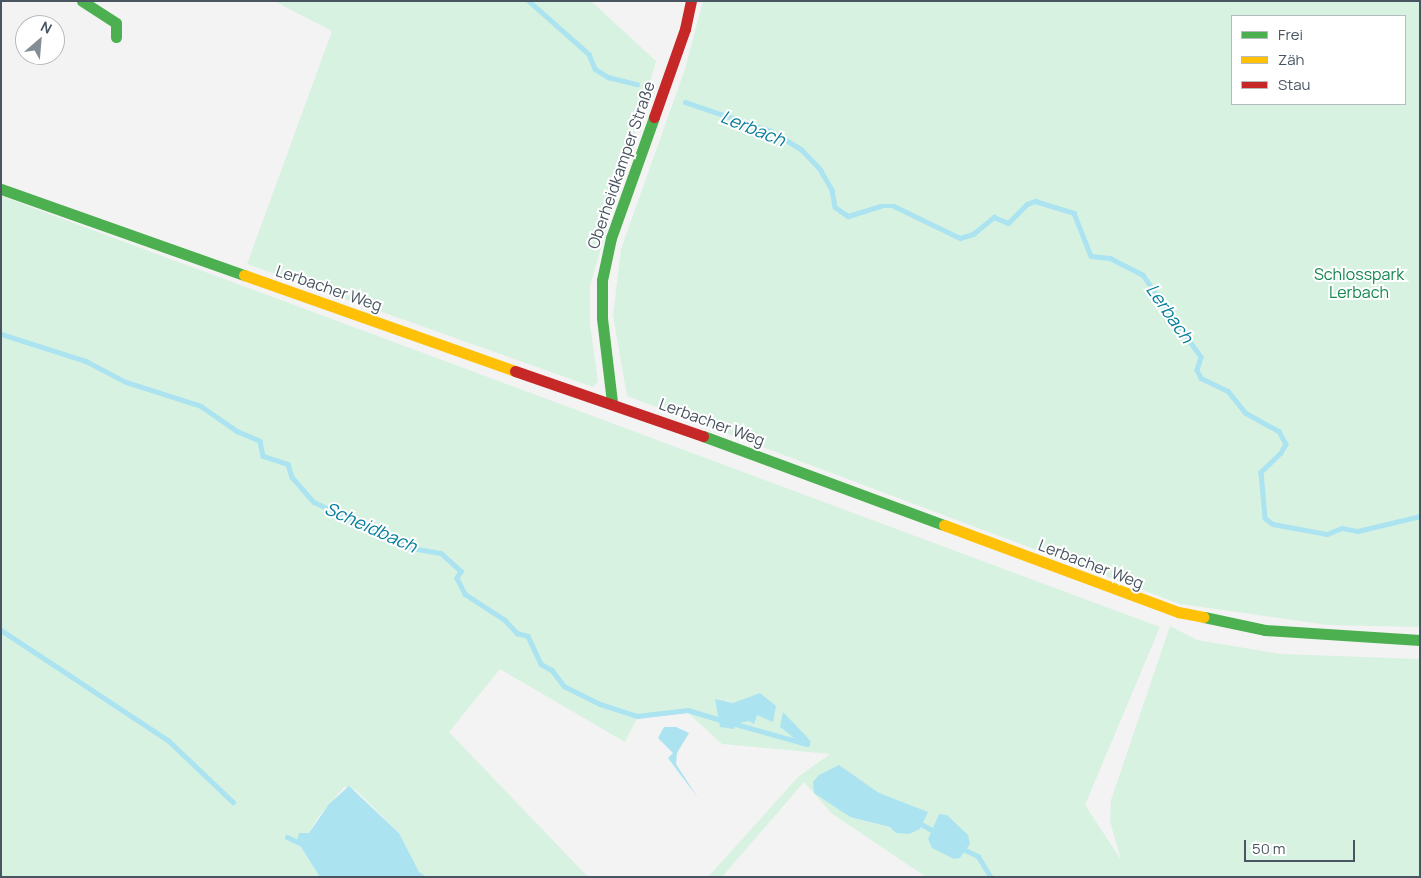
<!DOCTYPE html>
<html>
<head>
<meta charset="utf-8">
<style>
	body { margin:0 }
	#map { position:relative; width:1421px; height:878px; overflow:hidden; background:#f3f3f3; font-family:Manrope,sans-serif }
	div>[style] { position:absolute }
	.green>* { inset:0; background:#d8f2e1 }
	.water>* { inset:0; background:#abe3f1 }
	.stream>* { height:4.5px; margin:-2.25px; padding:0 2.25px; transform-origin:2.25px; border-radius:2.25px; background:#abe3f1 }
	.fast>* { height:11px; margin:-5.5px; padding:0 5.5px; transform-origin:5.5px; border-radius:5.5px; background:#4caf50 }
	.slow>* { height:11px; margin:-5.5px; padding:0 5.5px; transform-origin:5.5px; border-radius:5.5px; background:#ffc107 }
	.jam>* { height:11px; margin:-5.5px; padding:0 5.5px; transform-origin:5.5px; border-radius:5.5px; background:#c62828 }
	span { translate:-50% -50%; white-space:nowrap; text-align:center; line-height:1.15; -webkit-text-stroke:4px #fff; paint-order:stroke }
	.street-label { font-size:16px; color:#495561 }
	.park-label { font-size:16px; color:#14874d }
	.water-label { font-size:18px; color:#087f9c; font-style:italic }
	.frame { position:absolute; inset:0; border:2px solid #495561; pointer-events:none }
	.legend { position:absolute; left:1231px; top:15px; width:175px; height:90px; box-sizing:border-box; background:#fff; border:1px solid #b6bbc0; margin:0; padding:6px 9px; list-style:none; font-size:15px; color:#495561 }
	.legend li { display:flex; align-items:center; gap:10px; height:25px }
	.legend b { width:25px; border:1px solid #b6bbc0 }
	.north { position:absolute; left:15px; top:15px; width:50px; height:50px; box-sizing:border-box; background:#fff; border:1px solid #b6bbc0; border-radius:50%; rotate:27deg; font-size:14px; font-weight:700; line-height:20px; text-align:center; color:#495561 }
	.north::after { content:''; display:block; margin:auto; width:18px; height:22px; background:#848c94; clip-path:polygon(50% 0,100% 100%,50% 72%,0 100%) }
	.scale { position:absolute; left:1244px; top:840px; width:111px; height:22px; box-sizing:border-box; border:2px solid #495561; border-top:0; padding-left:6px; font-size:15px; line-height:18px; white-space:nowrap; color:#495561; -webkit-text-stroke:4px #fff; paint-order:stroke }
</style>
</head>
<body>
<div id="map">
	<div class="green">
		<div style="clip-path:polygon(274px 1px,591px 1px,656px 61px,590px 286px,590px 324px,598px 382px,593px 387px,247px 264px,332px 31px)"></div>
		<div style="clip-path:polygon(evenodd,703px 1px,1420px 1px,1420px 627px,1328px 625px,1180px 604px,627px 396px,613px 316px,621px 249px,685px 69px,703px 1px,1232px 16px,1405px 16px,1405px 104px,1232px 104px,1232px 16px)"></div>
		<div style="clip-path:polygon(evenodd,1px 196px,1160px 627px,1085px 805px,1121px 860px,1110px 821px,1111px 800px,1170px 626px,1197px 640px,1281px 654px,1420px 659px,1420px 877px,926px 877px,831px 813px,804px 782px,722px 877px,708px 877px,798px 777px,830px 754px,722px 744px,688px 713px,637px 718px,625px 742px,500px 669px,449px 732px,588px 877px,427px 877px,419px 873px,399px 833px,356px 790px,344px 787px,317px 819px,309px 833px,297px 841px,320px 877px,1px 877px,1px 196px,726px 700px,733px 703px,773px 721px,757px 714px,736px 724px,726px 700px,1px 196px,839px 765px,879px 794px,890px 827px,850px 817px,839px 765px,1px 196px,939px 814px,970px 844px,960px 858px,928px 839px,939px 814px)"></div>
	</div>
	<div class="water">
		<div style="clip-path:polygon(760px 693px,776px 706px,773px 722px,757px 715px,754px 724px,749px 721px,736px 724px,734px 729px,720px 727px,715px 699px,733px 703px)"></div>
		<div style="clip-path:polygon(783px 712px,807px 737px,811px 742px,804px 746px,780px 727px)"></div>
		<div style="clip-path:polygon(664px 727px,676px 727px,689px 733px,677px 753px,676px 764px,698px 798px,668px 758px,673px 753px,658px 738px)"></div>
		<div style="clip-path:polygon(839px 765px,879px 793px,928px 812px,920px 829px,909px 834px,896px 833px,890px 827px,850px 817px,814px 793px,813px 782px,819px 775px)"></div>
		<div style="clip-path:polygon(349px 786px,399px 833px,419px 872px,427px 877px,320px 877px,297px 841px,299px 833px,309px 833px,329px 804px)"></div>
		<div style="clip-path:polygon(939px 814px,947px 815px,968px 835px,970px 844px,960px 858px,954px 859px,932px 848px,928px 839px)"></div>
	</div>
	<div class="stream">
		<div style="left:529px;top:1px;width:80px;rotate:41.5deg"></div>
		<div style="left:589px;top:54px;width:16px;rotate:68deg"></div>
		<div style="left:595px;top:69px;width:15px;rotate:32deg"></div>
		<div style="left:608px;top:77px;width:30px;rotate:14deg"></div>
		<div style="left:685px;top:102px;width:91px;rotate:18.6deg"></div>
		<div style="left:771px;top:131px;width:35px;rotate:31deg"></div>
		<div style="left:801px;top:149px;width:28px;rotate:46deg"></div>
		<div style="left:820px;top:169px;width:24px;rotate:60deg"></div>
		<div style="left:832px;top:190px;width:17px;rotate:80deg"></div>
		<div style="left:835px;top:207px;width:16px;rotate:35deg"></div>
		<div style="left:848px;top:216px;width:34px;rotate:-17deg"></div>
		<div style="left:880px;top:206px;width:14px"></div>
		<div style="left:894px;top:206px;width:73px;rotate:25.9deg"></div>
		<div style="left:960px;top:238px;width:14px;rotate:-17deg"></div>
		<div style="left:973px;top:234px;width:27px;rotate:-39deg"></div>
		<div style="left:994px;top:217px;width:15px;rotate:23deg"></div>
		<div style="left:1008px;top:223px;width:27px;rotate:-45deg"></div>
		<div style="left:1027px;top:204px;width:9px;rotate:-21deg"></div>
		<div style="left:1035px;top:201px;width:41px;rotate:17.1deg"></div>
		<div style="left:1074px;top:213px;width:46px;rotate:68.4deg"></div>
		<div style="left:1091px;top:256px;width:19px;rotate:6deg"></div>
		<div style="left:1110px;top:258px;width:37px;rotate:27deg"></div>
		<div style="left:1143px;top:275px;width:100px;rotate:54.7deg"></div>
		<div style="left:1201px;top:357px;width:14px;rotate:107deg"></div>
		<div style="left:1197px;top:370px;width:9px;rotate:63deg"></div>
		<div style="left:1201px;top:378px;width:30px;rotate:26deg"></div>
		<div style="left:1228px;top:391px;width:28px;rotate:51deg"></div>
		<div style="left:1246px;top:413px;width:38px;rotate:29deg"></div>
		<div style="left:1279px;top:431px;width:15px;rotate:62deg"></div>
		<div style="left:1286px;top:444px;width:10px;rotate:119deg"></div>
		<div style="left:1281px;top:453px;width:28px;rotate:136deg"></div>
		<div style="left:1261px;top:472px;width:46px;rotate:85deg"></div>
		<div style="left:1265px;top:518px;width:10px;rotate:37deg"></div>
		<div style="left:1273px;top:524px;width:55px;rotate:10.5deg"></div>
		<div style="left:1327px;top:534px;width:16px;rotate:-22deg"></div>
		<div style="left:1342px;top:528px;width:16px;rotate:11deg"></div>
		<div style="left:1358px;top:531px;width:64px;rotate:-13.6deg"></div>
		<div style="left:1px;top:334px;width:89px;rotate:17.6deg"></div>
		<div style="left:86px;top:361px;width:45px;rotate:27.7deg"></div>
		<div style="left:126px;top:382px;width:79px;rotate:17.7deg"></div>
		<div style="left:201px;top:406px;width:44px;rotate:34.8deg"></div>
		<div style="left:237px;top:431px;width:25px;rotate:23deg"></div>
		<div style="left:260px;top:441px;width:15px;rotate:79deg"></div>
		<div style="left:263px;top:456px;width:26px;rotate:18deg"></div>
		<div style="left:288px;top:464px;width:14px;rotate:73deg"></div>
		<div style="left:292px;top:477px;width:33px;rotate:49deg"></div>
		<div style="left:314px;top:502px;width:108px;rotate:25.1deg"></div>
		<div style="left:412px;top:548px;width:29px;rotate:10deg"></div>
		<div style="left:441px;top:553px;width:27px;rotate:42deg"></div>
		<div style="left:461px;top:571px;width:8px;rotate:120deg"></div>
		<div style="left:457px;top:578px;width:18px;rotate:63deg"></div>
		<div style="left:465px;top:594px;width:48px;rotate:33deg"></div>
		<div style="left:505px;top:620px;width:18px;rotate:47deg"></div>
		<div style="left:517px;top:633px;width:11px;rotate:15deg"></div>
		<div style="left:528px;top:636px;width:31px;rotate:65deg"></div>
		<div style="left:541px;top:664px;width:13px;rotate:29deg"></div>
		<div style="left:552px;top:670px;width:20px;rotate:53deg"></div>
		<div style="left:564px;top:686px;width:40px;rotate:26.6deg"></div>
		<div style="left:600px;top:704px;width:39px;rotate:18deg"></div>
		<div style="left:637px;top:716px;width:51px;rotate:-6.7deg"></div>
		<div style="left:688px;top:710px;width:38px;rotate:17deg"></div>
		<div style="left:1px;top:630px;width:200px;rotate:33.4deg"></div>
		<div style="left:168px;top:740px;width:90px;rotate:43.6deg"></div>
		<div style="left:732px;top:723px;width:78px;rotate:15.6deg"></div>
		<div style="left:918px;top:822px;width:22px;rotate:30deg"></div>
		<div style="left:287px;top:837px;width:14px;rotate:25deg"></div>
		<div style="left:961px;top:848px;width:19px;rotate:25deg"></div>
		<div style="left:978px;top:856px;width:25px;rotate:58deg"></div>
	</div>
	<div class="fast">
		<div style="left:82px;top:1px;width:40px;rotate:32.9deg"></div>
		<div style="left:116px;top:23px;width:14px;rotate:90deg"></div>
		<div style="left:1px;top:189px;width:258px;rotate:19.5deg"></div>
		<div style="left:612px;top:402px;width:85px;rotate:-96.8deg"></div>
		<div style="left:602px;top:318px;width:38px;rotate:-90deg"></div>
		<div style="left:602px;top:280px;width:43px;rotate:-77.9deg"></div>
		<div style="left:611px;top:238px;width:128px;rotate:-70.4deg"></div>
		<div style="left:703px;top:436px;width:257px;rotate:20.3deg"></div>
		<div style="left:1204px;top:617px;width:62px;rotate:12deg"></div>
		<div style="left:1265px;top:630px;width:155px;rotate:3.7deg"></div>
	</div>
	<div class="slow">
		<div style="left:244px;top:275px;width:288px;rotate:19.5deg"></div>
		<div style="left:944px;top:525px;width:250px;rotate:20.4deg"></div>
		<div style="left:1178px;top:612px;width:26px;rotate:11deg"></div>
	</div>
	<div class="jam">
		<div style="left:654px;top:117px;width:93px;rotate:-70.6deg"></div>
		<div style="left:685px;top:29px;width:29px;rotate:-78deg"></div>
		<div style="left:515px;top:371px;width:199px;rotate:19.1deg"></div>
	</div>
	<div class="street-label">
		<span style="left:621px;top:165px;rotate:-71deg">Oberheidkamper Straße</span>
		<span style="left:329px;top:288px;rotate:19deg">Lerbacher Weg</span>
		<span style="left:712px;top:422px;rotate:20deg">Lerbacher Weg</span>
		<span style="left:1091px;top:564px;rotate:21deg">Lerbacher Weg</span>
	</div>
	<div class="park-label">
		<span style="left:1359px;top:283px">Schlosspark<br>Lerbach</span>
	</div>
	<div class="water-label">
		<span style="left:753px;top:128px;rotate:22deg">Lerbach</span>
		<span style="left:1170px;top:313px;rotate:55deg">Lerbach</span>
		<span style="left:371px;top:527px;rotate:24deg">Scheidbach</span>
	</div>
	<div class="frame"></div>
	<ul class="legend">
	<li><b style="height:6px;background:#4caf50"></b>Frei</li>
	<li><b style="height:6px;background:#ffc107"></b>Zäh</li>
	<li><b style="height:6px;background:#c62828"></b>Stau</li>
	</ul>
	<div class="north">N</div>
	<div class="scale">50 m</div>
</div>
</body>
</html>
